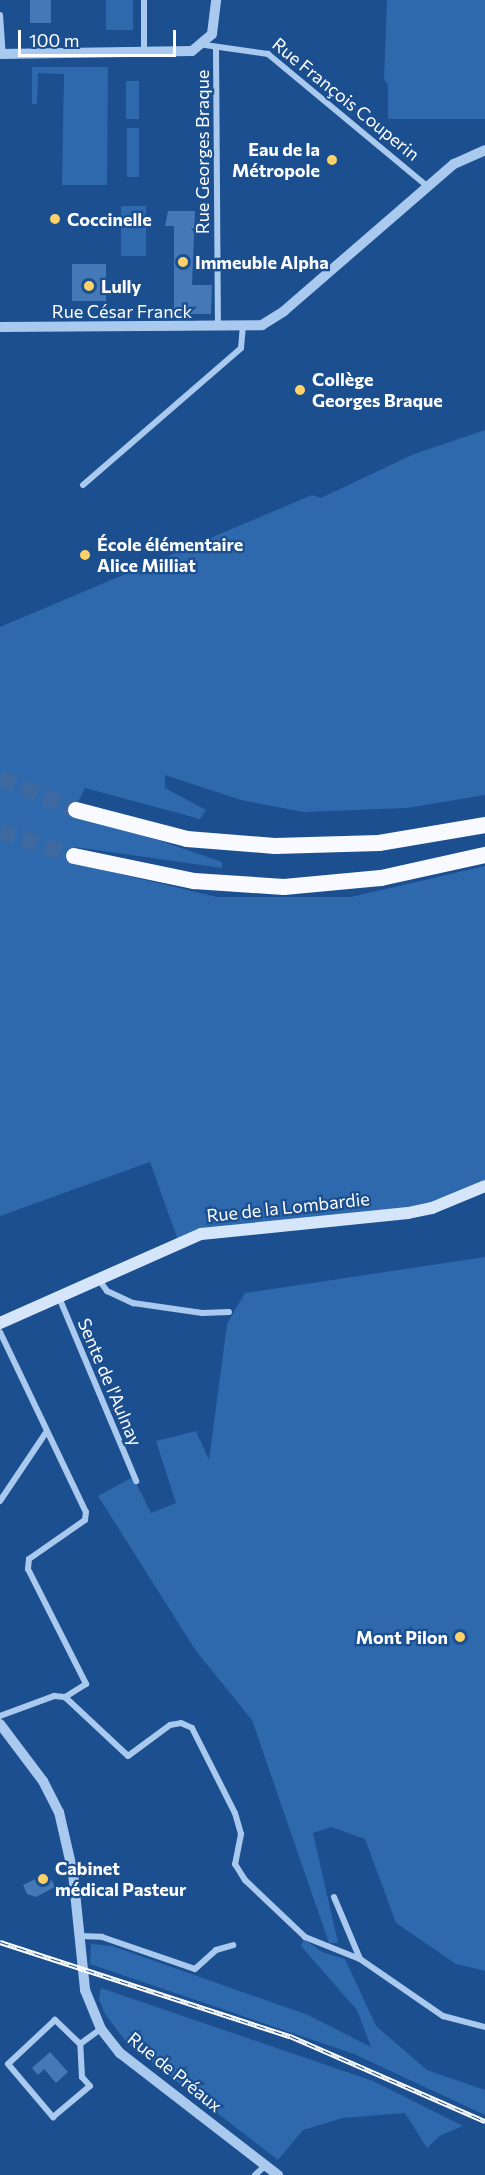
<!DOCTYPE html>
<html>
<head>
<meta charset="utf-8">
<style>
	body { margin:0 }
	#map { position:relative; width:485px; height:2175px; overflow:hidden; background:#1b4f8f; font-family:Commissioner,sans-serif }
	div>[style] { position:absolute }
	.green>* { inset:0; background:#2e69ad; transform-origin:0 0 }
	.building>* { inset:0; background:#4478b7; transform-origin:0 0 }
	.trunk-tunnel>* { height:16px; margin-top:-8px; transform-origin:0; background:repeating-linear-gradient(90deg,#3d69a0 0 16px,transparent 0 24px) }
	.minor>* { height:6px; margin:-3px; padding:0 3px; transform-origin:3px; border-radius:3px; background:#a9c9ee }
	.tertiary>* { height:10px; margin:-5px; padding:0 5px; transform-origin:5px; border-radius:5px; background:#a9c9ee }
	.secondary>* { height:12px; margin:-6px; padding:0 6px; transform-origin:6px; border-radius:6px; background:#d6e6fa }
	.trunk>* { height:16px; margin:-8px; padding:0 8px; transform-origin:8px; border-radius:8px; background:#f8faff }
	.rail>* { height:5px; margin-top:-2.5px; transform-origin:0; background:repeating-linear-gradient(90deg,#1b4f8f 0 9px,#fff 0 18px); box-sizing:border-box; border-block:2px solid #fff }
	.dots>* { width:16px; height:16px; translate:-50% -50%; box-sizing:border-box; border:3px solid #1b4f8f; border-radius:50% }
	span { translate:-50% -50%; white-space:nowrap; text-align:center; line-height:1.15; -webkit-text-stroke:4.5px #1b4f8f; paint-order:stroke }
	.street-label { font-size:18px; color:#fff }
	.poi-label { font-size:18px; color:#fff; font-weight:700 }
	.right { translate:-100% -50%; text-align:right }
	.left { translate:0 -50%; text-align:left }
	.scale { position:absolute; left:18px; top:30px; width:158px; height:27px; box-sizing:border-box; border:3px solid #fff; border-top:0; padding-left:8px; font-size:18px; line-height:21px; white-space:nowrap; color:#fff; -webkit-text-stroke:4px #1b4f8f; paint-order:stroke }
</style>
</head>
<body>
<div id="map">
	<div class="green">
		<div style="left:106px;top:0;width:27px;height:30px"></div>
		<div style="clip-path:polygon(387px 0,485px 0,485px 119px,388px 119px,388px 85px,384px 79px)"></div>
		<div style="clip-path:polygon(32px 67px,108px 67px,107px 185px,62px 185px,64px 74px,38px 73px,37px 104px,32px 104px)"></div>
		<div style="left:126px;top:81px;width:13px;height:38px"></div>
		<div style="left:127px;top:128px;width:12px;height:49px"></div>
		<div style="left:121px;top:206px;width:25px;height:50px"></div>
		<div style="clip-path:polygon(485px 430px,485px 795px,407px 808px,303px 812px,241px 800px,165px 775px,165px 788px,206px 810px,200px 819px,85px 788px,71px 816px,155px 839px,222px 862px,222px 868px,75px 847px,73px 863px,217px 897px,351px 897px,485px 866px,485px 1189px,470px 1198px,366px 1216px,179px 1243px,150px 1162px,0 1216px,0 627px,312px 495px,321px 498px,414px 454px)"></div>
		<div style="clip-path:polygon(485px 1257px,485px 1971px,456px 1964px,396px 1923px,365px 1839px,331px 1827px,313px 1833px,338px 1943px,329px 1943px,252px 1720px,196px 1651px,98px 1496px,133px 1477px,151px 1513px,176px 1503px,156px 1441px,196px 1431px,209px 1460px,227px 1324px,245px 1293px)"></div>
		<div style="clip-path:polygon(304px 1939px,322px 1952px,345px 1959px,376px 2026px,427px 2070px,485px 2090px,485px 2115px,354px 2054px,90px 1964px,91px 1944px,112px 1946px,308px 2015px,371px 2047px,357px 2010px,301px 1946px)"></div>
		<div style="clip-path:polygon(101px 1988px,373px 2081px,463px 2126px,441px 2135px,427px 2148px,405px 2113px,343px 2118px,303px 2130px,278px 2160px,127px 2043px,105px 2014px,99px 1999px)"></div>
	</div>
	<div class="building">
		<div style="left:30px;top:0;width:21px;height:23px"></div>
		<div style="clip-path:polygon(168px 211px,195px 211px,192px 285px,212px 285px,211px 314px,174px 314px,174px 226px,165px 226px)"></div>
		<div style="left:72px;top:264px;width:34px;height:37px"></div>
		<div style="clip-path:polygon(48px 1873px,55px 1887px,36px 1897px,27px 1894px,23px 1885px)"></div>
		<div style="clip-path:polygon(50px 2052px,68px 2072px,56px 2083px,44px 2069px,38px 2075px,32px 2068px)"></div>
	</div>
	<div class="trunk-tunnel">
		<div style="left:0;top:778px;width:82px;rotate:22.8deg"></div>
		<div style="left:0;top:831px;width:78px;rotate:18.7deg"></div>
	</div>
	<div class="minor">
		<div style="left:144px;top:0;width:53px;rotate:90deg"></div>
		<div style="left:0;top:15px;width:39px;rotate:86deg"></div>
		<div style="left:205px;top:45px;width:64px;rotate:8.1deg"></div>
		<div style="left:268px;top:54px;width:207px;rotate:39.7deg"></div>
		<div style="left:216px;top:48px;width:278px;rotate:89.6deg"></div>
		<div style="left:83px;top:485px;width:209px;rotate:-40.9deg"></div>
		<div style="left:241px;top:348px;width:21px;rotate:-85deg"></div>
		<div style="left:99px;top:1280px;width:14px;rotate:54deg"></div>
		<div style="left:107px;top:1291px;width:29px;rotate:25deg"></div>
		<div style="left:133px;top:1303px;width:70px;rotate:8.2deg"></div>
		<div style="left:202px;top:1313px;width:27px;rotate:-2deg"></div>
		<div style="left:58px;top:1295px;width:202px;rotate:67.2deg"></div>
		<div style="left:0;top:1332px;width:199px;rotate:64.5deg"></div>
		<div style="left:86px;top:1512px;width:8px;rotate:97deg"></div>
		<div style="left:85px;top:1520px;width:68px;rotate:145.1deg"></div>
		<div style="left:29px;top:1559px;width:10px;rotate:96deg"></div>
		<div style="left:28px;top:1569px;width:129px;rotate:63.2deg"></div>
		<div style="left:86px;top:1684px;width:25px;rotate:148deg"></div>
		<div style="left:0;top:1501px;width:84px;rotate:-56.1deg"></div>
		<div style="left:0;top:1716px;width:58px;rotate:-20.3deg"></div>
		<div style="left:54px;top:1696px;width:11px;rotate:5deg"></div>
		<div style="left:65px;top:1697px;width:86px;rotate:43.1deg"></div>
		<div style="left:128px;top:1756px;width:52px;rotate:-36.4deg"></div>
		<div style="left:170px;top:1725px;width:11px;rotate:-10deg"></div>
		<div style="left:181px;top:1723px;width:12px;rotate:24deg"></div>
		<div style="left:192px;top:1728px;width:95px;rotate:63.2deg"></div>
		<div style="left:235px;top:1813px;width:22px;rotate:74deg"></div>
		<div style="left:241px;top:1834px;width:31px;rotate:101deg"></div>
		<div style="left:235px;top:1864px;width:19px;rotate:58deg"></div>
		<div style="left:245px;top:1880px;width:83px;rotate:43.5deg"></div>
		<div style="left:305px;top:1937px;width:59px;rotate:21.8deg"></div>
		<div style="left:360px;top:1959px;width:101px;rotate:34.5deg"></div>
		<div style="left:443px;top:2016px;width:43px;rotate:14.7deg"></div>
		<div style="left:334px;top:1897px;width:67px;rotate:67.2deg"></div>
		<div style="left:79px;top:1936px;width:23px;rotate:2deg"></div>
		<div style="left:102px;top:1937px;width:98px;rotate:19deg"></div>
		<div style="left:195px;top:1969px;width:28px;rotate:-42deg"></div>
		<div style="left:216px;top:1950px;width:18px;rotate:-16deg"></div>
		<div style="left:80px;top:2044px;width:35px;rotate:-136deg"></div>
		<div style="left:55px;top:2020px;width:64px;rotate:136.9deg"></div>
		<div style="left:8px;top:2064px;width:70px;rotate:49.7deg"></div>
		<div style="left:53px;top:2117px;width:48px;rotate:-40deg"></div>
		<div style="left:90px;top:2086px;width:12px;rotate:-132deg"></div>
		<div style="left:82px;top:2077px;width:33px;rotate:-93deg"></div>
		<div style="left:80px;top:2044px;width:26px;rotate:-36deg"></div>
		<div style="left:255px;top:2175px;width:15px;rotate:-42deg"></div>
	</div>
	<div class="tertiary">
		<div style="left:0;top:54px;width:192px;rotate:-0.9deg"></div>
		<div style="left:192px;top:51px;width:26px;rotate:-40deg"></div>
		<div style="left:212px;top:34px;width:34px;rotate:-83deg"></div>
		<div style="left:0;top:327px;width:262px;rotate:-0.4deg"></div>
		<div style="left:262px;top:325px;width:26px;rotate:-32deg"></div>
		<div style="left:284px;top:311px;width:225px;rotate:-40.9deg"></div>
		<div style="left:454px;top:164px;width:34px;rotate:-24deg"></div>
		<div style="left:0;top:1724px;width:71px;rotate:53deg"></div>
		<div style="left:43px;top:1781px;width:35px;rotate:63deg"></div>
		<div style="left:59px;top:1812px;width:63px;rotate:77.1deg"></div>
		<div style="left:73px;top:1873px;width:118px;rotate:84.1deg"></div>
		<div style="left:85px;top:1990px;width:42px;rotate:67.7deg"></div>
		<div style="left:101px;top:2029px;width:31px;rotate:52deg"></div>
		<div style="left:120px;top:2053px;width:200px;rotate:37.7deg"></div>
	</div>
	<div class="secondary">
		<div style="left:0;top:1323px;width:220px;rotate:-23.9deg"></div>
		<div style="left:201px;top:1234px;width:208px;rotate:-5.8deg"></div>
		<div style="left:408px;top:1213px;width:25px;rotate:-12deg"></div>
		<div style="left:432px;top:1208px;width:57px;rotate:-22.5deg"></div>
	</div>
	<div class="trunk">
		<div style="left:76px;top:810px;width:115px;rotate:14.6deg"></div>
		<div style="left:187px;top:839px;width:88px;rotate:4.5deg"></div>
		<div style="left:275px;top:846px;width:104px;rotate:-1.7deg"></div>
		<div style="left:379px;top:843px;width:108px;rotate:-9.6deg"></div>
		<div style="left:74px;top:856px;width:123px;rotate:11.8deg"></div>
		<div style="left:194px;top:881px;width:90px;rotate:3.8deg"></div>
		<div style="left:284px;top:887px;width:97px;rotate:-5.3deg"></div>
		<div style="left:381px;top:878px;width:107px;rotate:-12.5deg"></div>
	</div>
	<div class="rail">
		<div style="left:0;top:1942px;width:305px;rotate:18deg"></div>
		<div style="left:290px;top:2036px;width:213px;rotate:23.6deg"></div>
	</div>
	<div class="dots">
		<div style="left:332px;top:160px;background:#ffd166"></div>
		<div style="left:55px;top:219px;background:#ffd166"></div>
		<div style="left:183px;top:262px;background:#ffd166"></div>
		<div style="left:89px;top:286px;background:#ffd166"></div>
		<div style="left:300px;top:390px;background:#ffd166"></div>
		<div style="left:85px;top:555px;background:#ffd166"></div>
		<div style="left:460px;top:1637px;background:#ffd166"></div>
		<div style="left:43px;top:1879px;background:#ffd166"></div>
	</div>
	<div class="street-label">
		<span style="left:346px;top:99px;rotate:39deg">Rue François Couperin</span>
		<span style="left:202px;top:152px;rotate:-90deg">Rue Georges Braque</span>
		<span style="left:122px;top:311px">Rue César Franck</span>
		<span style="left:288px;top:1207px;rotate:-6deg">Rue de la Lombardie</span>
		<span style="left:110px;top:1382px;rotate:67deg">Sente de l'Aulnay</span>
		<span style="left:175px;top:2072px;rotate:39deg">Rue de Préaux</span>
	</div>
	<div class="poi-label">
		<span class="right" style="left:320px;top:160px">Eau de la<br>Métropole</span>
		<span class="left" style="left:67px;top:219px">Coccinelle</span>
		<span class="left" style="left:195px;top:262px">Immeuble Alpha</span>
		<span class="left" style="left:101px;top:286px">Lully</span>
		<span class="left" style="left:312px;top:390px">Collège<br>Georges Braque</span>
		<span class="left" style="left:97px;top:555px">École élémentaire<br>Alice Milliat</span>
		<span class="right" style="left:448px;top:1637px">Mont Pilon</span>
		<span class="left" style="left:55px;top:1879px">Cabinet<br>médical Pasteur</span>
	</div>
	<div class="scale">100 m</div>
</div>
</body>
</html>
